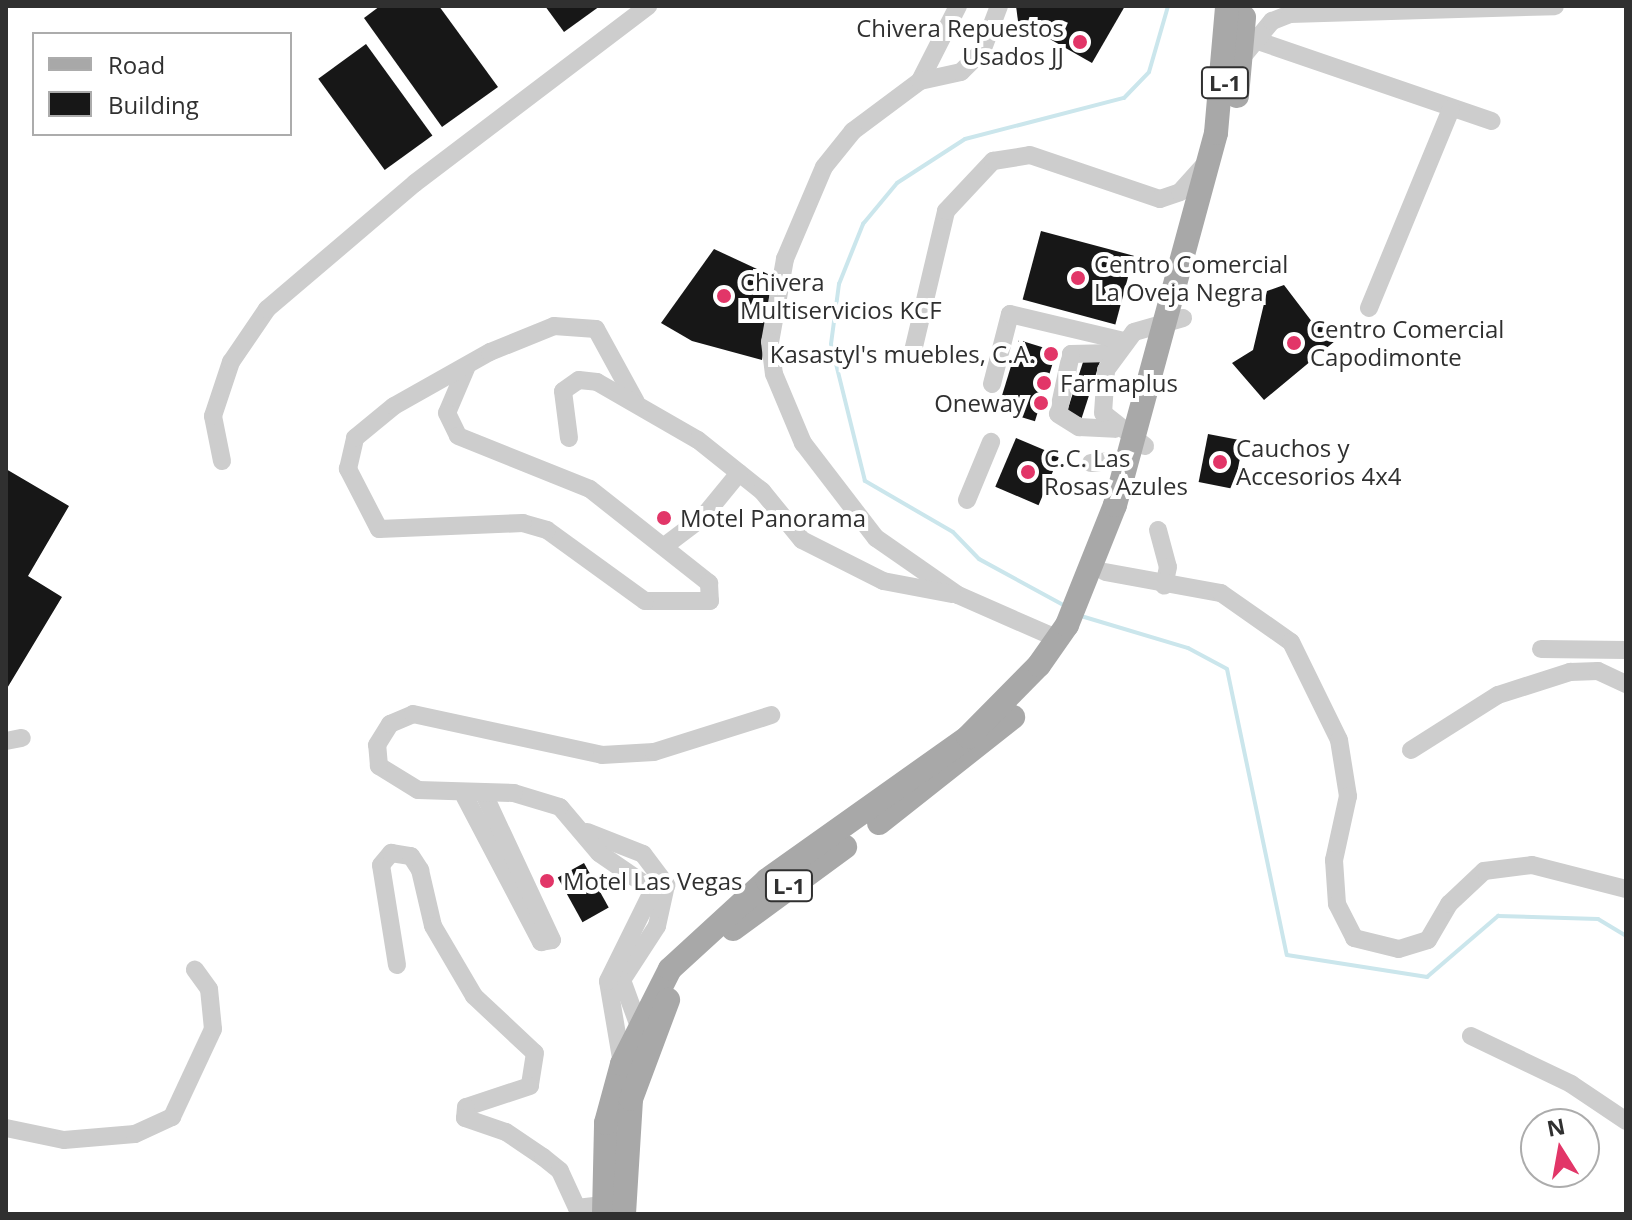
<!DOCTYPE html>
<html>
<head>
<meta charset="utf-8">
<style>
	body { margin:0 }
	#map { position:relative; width:1632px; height:1220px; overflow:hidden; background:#fff; font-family:"Open Sans",sans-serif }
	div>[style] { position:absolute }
	.stream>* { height:4px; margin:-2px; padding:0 2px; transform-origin:2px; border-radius:2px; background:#cbe6ec }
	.building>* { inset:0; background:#171717; transform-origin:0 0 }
	.minor>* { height:18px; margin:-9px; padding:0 9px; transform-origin:9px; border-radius:9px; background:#cdcdcd }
	.major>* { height:24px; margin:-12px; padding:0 12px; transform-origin:12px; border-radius:12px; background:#a8a8a8 }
	.dots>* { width:22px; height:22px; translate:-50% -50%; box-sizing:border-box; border:4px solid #fff; border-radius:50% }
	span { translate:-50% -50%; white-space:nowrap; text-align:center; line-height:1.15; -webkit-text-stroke:8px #fff; paint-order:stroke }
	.shield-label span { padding:2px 6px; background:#fff; border:2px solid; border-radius:6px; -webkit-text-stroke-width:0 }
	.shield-label { font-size:22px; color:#303030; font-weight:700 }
	.poi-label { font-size:24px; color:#303030 }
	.right { translate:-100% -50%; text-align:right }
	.left { translate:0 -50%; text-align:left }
	.frame { position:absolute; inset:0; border:8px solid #303030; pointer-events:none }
	.legend { position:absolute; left:32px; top:32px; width:260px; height:104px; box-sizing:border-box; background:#fff; border:2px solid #acacac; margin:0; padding:10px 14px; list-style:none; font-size:24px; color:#303030 }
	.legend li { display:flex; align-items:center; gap:16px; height:40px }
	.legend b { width:40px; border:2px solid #acacac }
	.north { position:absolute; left:1520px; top:1108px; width:80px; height:80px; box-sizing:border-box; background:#fff; border:2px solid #acacac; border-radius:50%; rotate:349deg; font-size:22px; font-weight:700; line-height:32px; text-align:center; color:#303030 }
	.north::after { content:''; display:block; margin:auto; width:28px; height:36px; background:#e23668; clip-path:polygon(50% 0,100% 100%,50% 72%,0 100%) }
</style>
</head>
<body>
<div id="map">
	<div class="stream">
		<div style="left:1067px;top:607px;width:100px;rotate:-151.4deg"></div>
		<div style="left:979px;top:559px;width:37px;rotate:-134deg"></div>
		<div style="left:953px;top:532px;width:102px;rotate:-149.9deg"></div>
		<div style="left:865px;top:481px;width:141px;rotate:-103.9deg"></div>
		<div style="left:831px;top:344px;width:61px;rotate:-82.4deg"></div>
		<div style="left:839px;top:284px;width:65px;rotate:-68.2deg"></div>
		<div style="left:863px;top:224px;width:53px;rotate:-50.3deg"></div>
		<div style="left:897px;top:183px;width:81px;rotate:-32.9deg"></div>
		<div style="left:965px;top:139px;width:164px;rotate:-14.5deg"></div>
		<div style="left:1124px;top:98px;width:36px;rotate:-46deg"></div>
		<div style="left:1149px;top:72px;width:69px;rotate:-73.9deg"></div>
		<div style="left:1081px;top:616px;width:112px;rotate:16.7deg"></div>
		<div style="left:1188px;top:648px;width:44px;rotate:28.3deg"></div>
		<div style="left:1227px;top:669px;width:292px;rotate:78.2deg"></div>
		<div style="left:1287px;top:955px;width:142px;rotate:8.9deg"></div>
		<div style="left:1427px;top:977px;width:94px;rotate:-40.7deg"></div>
		<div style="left:1498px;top:916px;width:100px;rotate:1.7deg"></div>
		<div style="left:1598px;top:919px;width:33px;rotate:31deg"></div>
	</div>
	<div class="building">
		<div style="clip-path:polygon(380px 6px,439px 6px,498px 87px,442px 127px,364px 18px)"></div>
		<div style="clip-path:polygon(545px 6px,600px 6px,564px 32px)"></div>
		<div style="clip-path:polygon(1016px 6px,1125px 6px,1092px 63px,1018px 21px)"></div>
		<div style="left:366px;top:44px;width:113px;height:59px;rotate:54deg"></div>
		<div style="left:1041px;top:231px;width:96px;height:71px;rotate:15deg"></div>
		<div style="clip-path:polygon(714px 249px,772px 276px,762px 360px,692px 341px,661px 323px)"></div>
		<div style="clip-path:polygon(1284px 285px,1316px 327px,1332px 325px,1341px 336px,1264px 400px,1232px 363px,1253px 350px,1267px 291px)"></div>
		<div style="left:1019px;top:340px;width:39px;height:73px;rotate:17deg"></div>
		<div style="left:1085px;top:356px;width:16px;height:60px;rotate:18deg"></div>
		<div style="left:1208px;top:434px;width:36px;height:49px;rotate:11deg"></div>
		<div style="left:1016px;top:438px;width:47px;height:53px;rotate:23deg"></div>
		<div style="clip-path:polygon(6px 469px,69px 506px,28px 576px,62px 597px,6px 690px)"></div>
		<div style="left:584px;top:863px;width:51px;height:30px;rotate:61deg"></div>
	</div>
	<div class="minor">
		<div style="left:958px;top:6px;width:84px;rotate:116.9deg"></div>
		<div style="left:920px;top:81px;width:84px;rotate:143.3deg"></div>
		<div style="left:853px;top:131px;width:46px;rotate:128.9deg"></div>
		<div style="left:824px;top:167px;width:100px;rotate:113deg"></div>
		<div style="left:785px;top:259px;width:84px;rotate:100.2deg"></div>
		<div style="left:770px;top:342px;width:32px;rotate:83deg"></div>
		<div style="left:774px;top:374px;width:75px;rotate:67.2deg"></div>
		<div style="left:803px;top:443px;width:120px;rotate:52.5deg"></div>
		<div style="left:876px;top:538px;width:100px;rotate:34.8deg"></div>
		<div style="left:958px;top:595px;width:109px;rotate:23.7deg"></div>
		<div style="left:1255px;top:40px;width:250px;rotate:18.9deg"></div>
		<div style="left:1244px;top:55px;width:44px;rotate:-50.5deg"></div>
		<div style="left:1272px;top:21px;width:19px;rotate:-21deg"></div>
		<div style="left:1290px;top:14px;width:265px;rotate:-1.7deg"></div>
		<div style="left:920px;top:81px;width:42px;rotate:-12.4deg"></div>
		<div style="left:961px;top:72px;width:30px;rotate:-45deg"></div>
		<div style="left:982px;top:51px;width:48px;rotate:-69.3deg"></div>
		<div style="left:1369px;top:308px;width:215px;rotate:-67.6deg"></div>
		<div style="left:913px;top:351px;width:144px;rotate:-76.7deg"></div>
		<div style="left:946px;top:211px;width:69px;rotate:-46.8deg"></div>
		<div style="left:993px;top:161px;width:37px;rotate:-9deg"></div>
		<div style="left:1030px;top:155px;width:137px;rotate:18.7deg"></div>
		<div style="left:1160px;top:199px;width:21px;rotate:-19deg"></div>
		<div style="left:1180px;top:192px;width:38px;rotate:-48deg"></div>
		<div style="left:1113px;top:353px;width:42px;rotate:178.6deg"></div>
		<div style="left:1071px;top:354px;width:61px;rotate:102.2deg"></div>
		<div style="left:1058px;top:414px;width:25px;rotate:32deg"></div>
		<div style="left:1079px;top:427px;width:36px;rotate:3deg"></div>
		<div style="left:467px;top:366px;width:51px;rotate:113.1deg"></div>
		<div style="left:447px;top:413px;width:25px;rotate:64deg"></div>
		<div style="left:458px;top:436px;width:142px;rotate:21.9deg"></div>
		<div style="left:590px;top:489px;width:152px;rotate:38.3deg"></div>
		<div style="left:709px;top:583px;width:18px;rotate:87deg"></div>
		<div style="left:710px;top:601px;width:65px;rotate:180deg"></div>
		<div style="left:645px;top:601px;width:121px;rotate:-144.1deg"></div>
		<div style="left:547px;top:530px;width:25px;rotate:-164deg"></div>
		<div style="left:523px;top:523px;width:144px;rotate:177.6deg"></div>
		<div style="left:379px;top:529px;width:68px;rotate:-117.3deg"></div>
		<div style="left:348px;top:469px;width:32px;rotate:-77deg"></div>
		<div style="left:355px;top:438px;width:50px;rotate:-39.4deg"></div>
		<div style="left:394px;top:406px;width:110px;rotate:-29.4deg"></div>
		<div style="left:490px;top:352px;width:69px;rotate:-22.1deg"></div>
		<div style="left:554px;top:326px;width:42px;rotate:4.1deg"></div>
		<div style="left:596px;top:329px;width:83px;rotate:61.3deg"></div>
		<div style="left:992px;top:384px;width:72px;rotate:-75.6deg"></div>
		<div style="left:1010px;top:314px;width:117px;rotate:13.3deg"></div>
		<div style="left:569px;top:438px;width:47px;rotate:-97.3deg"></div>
		<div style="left:563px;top:391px;width:19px;rotate:-35deg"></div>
		<div style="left:579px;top:380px;width:18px;rotate:6deg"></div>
		<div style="left:597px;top:382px;width:116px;rotate:29.9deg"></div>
		<div style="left:698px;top:440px;width:82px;rotate:38.6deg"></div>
		<div style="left:762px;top:491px;width:63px;rotate:50.8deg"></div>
		<div style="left:802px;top:540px;width:91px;rotate:26.8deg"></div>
		<div style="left:883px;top:581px;width:70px;rotate:10.7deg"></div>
		<div style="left:1145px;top:446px;width:53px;rotate:-141.8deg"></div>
		<div style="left:1103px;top:413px;width:43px;rotate:-86deg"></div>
		<div style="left:1106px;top:370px;width:47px;rotate:-53.6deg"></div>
		<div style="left:1134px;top:332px;width:51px;rotate:-15.9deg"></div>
		<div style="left:222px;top:461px;width:46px;rotate:-101.3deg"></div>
		<div style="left:213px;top:416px;width:57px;rotate:-71.6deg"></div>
		<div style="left:231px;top:362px;width:64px;rotate:-55.8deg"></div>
		<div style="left:267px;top:309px;width:194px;rotate:-40.4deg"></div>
		<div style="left:415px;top:183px;width:293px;rotate:-37.2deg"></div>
		<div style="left:1091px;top:463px;width:37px;rotate:-6deg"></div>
		<div style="left:967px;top:500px;width:63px;rotate:-67.5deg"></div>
		<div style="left:1158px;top:530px;width:38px;rotate:75deg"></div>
		<div style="left:1168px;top:567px;width:19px;rotate:102deg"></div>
		<div style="left:666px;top:545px;width:46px;rotate:-37.1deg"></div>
		<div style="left:703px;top:517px;width:57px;rotate:-50.7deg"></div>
		<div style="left:1105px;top:572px;width:118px;rotate:10.3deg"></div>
		<div style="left:1221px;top:593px;width:85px;rotate:35deg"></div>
		<div style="left:1291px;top:642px;width:109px;rotate:63.9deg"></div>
		<div style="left:1339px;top:740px;width:57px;rotate:80.9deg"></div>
		<div style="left:1348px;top:796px;width:66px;rotate:102.3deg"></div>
		<div style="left:1334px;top:860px;width:44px;rotate:86.1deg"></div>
		<div style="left:1337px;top:904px;width:38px;rotate:63deg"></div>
		<div style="left:1354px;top:938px;width:46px;rotate:13.7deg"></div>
		<div style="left:1399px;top:949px;width:30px;rotate:-17deg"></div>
		<div style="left:1428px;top:940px;width:42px;rotate:-59.7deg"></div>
		<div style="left:1449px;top:904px;width:48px;rotate:-43.3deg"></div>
		<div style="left:1484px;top:871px;width:48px;rotate:-7.1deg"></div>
		<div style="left:1532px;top:865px;width:97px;rotate:14.3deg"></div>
		<div style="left:1541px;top:649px;width:85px;rotate:0.7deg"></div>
		<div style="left:6px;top:741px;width:16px;rotate:-11deg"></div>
		<div style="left:1411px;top:750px;width:103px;rotate:-32.3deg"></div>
		<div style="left:1498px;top:695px;width:76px;rotate:-17.7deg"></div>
		<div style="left:1570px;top:672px;width:28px;rotate:-2deg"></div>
		<div style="left:1598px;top:671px;width:31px;rotate:25deg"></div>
		<div style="left:465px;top:797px;width:164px;rotate:62.3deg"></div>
		<div style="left:541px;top:942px;width:11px;rotate:-10deg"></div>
		<div style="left:552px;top:940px;width:159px;rotate:-115deg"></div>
		<div style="left:587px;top:832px;width:60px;rotate:21.4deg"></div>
		<div style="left:643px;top:854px;width:39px;rotate:53deg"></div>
		<div style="left:666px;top:885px;width:42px;rotate:102.4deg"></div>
		<div style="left:657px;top:926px;width:64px;rotate:122.9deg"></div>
		<div style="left:622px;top:980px;width:44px;rotate:69.9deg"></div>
		<div style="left:397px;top:965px;width:101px;rotate:-99.1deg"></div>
		<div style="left:381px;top:865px;width:16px;rotate:-50deg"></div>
		<div style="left:391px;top:853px;width:20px;rotate:9deg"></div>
		<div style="left:411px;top:856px;width:17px;rotate:57deg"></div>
		<div style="left:420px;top:870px;width:57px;rotate:76.9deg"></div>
		<div style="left:433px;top:926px;width:81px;rotate:59.6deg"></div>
		<div style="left:474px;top:996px;width:83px;rotate:43.1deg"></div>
		<div style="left:535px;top:1053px;width:33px;rotate:99deg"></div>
		<div style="left:530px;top:1086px;width:67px;rotate:161.8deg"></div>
		<div style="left:466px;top:1107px;width:11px;rotate:95deg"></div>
		<div style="left:465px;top:1118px;width:43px;rotate:18.9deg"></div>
		<div style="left:506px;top:1132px;width:45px;rotate:34deg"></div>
		<div style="left:543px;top:1157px;width:22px;rotate:39deg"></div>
		<div style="left:560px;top:1171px;width:41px;rotate:65.3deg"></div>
		<div style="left:577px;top:1208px;width:26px;rotate:-7deg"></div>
		<div style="left:1471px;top:1036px;width:111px;rotate:25.6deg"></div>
		<div style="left:1571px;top:1084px;width:66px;rotate:33.9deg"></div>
		<div style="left:622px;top:1064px;width:84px;rotate:-99.6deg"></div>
		<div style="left:608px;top:981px;width:102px;rotate:-63.7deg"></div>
		<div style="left:653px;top:890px;width:65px;rotate:-145.6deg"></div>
		<div style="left:599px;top:853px;width:60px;rotate:-130.3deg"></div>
		<div style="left:560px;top:807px;width:48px;rotate:-163.1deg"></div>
		<div style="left:514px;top:793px;width:96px;rotate:-178.2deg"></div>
		<div style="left:418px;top:790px;width:46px;rotate:-148.4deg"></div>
		<div style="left:379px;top:766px;width:21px;rotate:-95deg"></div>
		<div style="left:377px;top:745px;width:25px;rotate:-58deg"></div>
		<div style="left:390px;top:724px;width:25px;rotate:-23deg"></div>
		<div style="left:413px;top:714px;width:193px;rotate:12.2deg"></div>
		<div style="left:602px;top:755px;width:52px;rotate:-3.3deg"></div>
		<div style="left:654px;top:752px;width:123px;rotate:-17.5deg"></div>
		<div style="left:6px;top:1128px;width:59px;rotate:11.7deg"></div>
		<div style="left:64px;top:1140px;width:71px;rotate:-4.8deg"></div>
		<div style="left:135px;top:1134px;width:41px;rotate:-24.7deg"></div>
		<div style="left:172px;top:1117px;width:97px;rotate:-65deg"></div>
		<div style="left:213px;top:1029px;width:40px;rotate:-95.7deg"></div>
		<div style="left:209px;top:989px;width:24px;rotate:-126deg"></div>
	</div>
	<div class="major">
		<div style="left:1237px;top:96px;width:79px;rotate:-84.9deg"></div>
		<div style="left:879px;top:823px;width:171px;rotate:-38.3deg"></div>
		<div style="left:733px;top:929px;width:139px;rotate:-36.2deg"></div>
		<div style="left:604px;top:1214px;width:91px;rotate:-88.7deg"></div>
		<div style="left:606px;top:1123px;width:61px;rotate:-74.8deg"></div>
		<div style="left:622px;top:1064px;width:106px;rotate:-63.2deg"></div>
		<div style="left:670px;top:969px;width:132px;rotate:-42.5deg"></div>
		<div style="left:767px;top:880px;width:247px;rotate:-35.4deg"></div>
		<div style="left:968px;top:737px;width:101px;rotate:-45.4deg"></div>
		<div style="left:1039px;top:665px;width:49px;rotate:-55deg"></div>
		<div style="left:1067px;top:625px;width:129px;rotate:-68.2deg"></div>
		<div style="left:1115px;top:505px;width:385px;rotate:-74.8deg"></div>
		<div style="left:1216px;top:133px;width:127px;rotate:-85deg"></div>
		<div style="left:624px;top:1214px;width:115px;rotate:-86.5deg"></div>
		<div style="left:631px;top:1099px;width:106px;rotate:-69.5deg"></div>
	</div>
	<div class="dots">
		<div style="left:1080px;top:42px;background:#e23668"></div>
		<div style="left:1078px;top:278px;background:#e23668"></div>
		<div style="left:724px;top:296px;background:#e23668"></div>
		<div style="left:1294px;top:343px;background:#e23668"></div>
		<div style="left:1051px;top:354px;background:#e23668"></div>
		<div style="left:1044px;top:383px;background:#e23668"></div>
		<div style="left:1041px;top:403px;background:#e23668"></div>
		<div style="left:1220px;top:462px;background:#e23668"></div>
		<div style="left:1028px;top:472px;background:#e23668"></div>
		<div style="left:664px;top:518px;background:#e23668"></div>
		<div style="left:547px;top:881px;background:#e23668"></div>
	</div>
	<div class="shield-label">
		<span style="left:1225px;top:83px">L-1</span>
		<span style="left:789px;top:886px">L-1</span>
	</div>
	<div class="poi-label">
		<span class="right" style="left:1064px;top:42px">Chivera Repuestos<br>Usados JJ</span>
		<span class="left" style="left:1094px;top:278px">Centro Comercial<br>La Oveja Negra</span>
		<span class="left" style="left:740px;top:296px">Chivera<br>Multiservicios KCF</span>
		<span class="left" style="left:1310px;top:343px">Centro Comercial<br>Capodimonte</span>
		<span class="right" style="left:1035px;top:354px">Kasastyl's muebles, C.A.</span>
		<span class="left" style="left:1060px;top:383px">Farmaplus</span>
		<span class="right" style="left:1025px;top:403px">Oneway</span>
		<span class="left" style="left:1236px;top:462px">Cauchos y<br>Accesorios 4x4</span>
		<span class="left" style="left:1044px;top:472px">C.C. Las<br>Rosas Azules</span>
		<span class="left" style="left:680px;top:518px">Motel Panorama</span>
		<span class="left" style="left:563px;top:881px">Motel Las Vegas</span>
	</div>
	<div class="frame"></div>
	<ul class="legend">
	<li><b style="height:10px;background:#a8a8a8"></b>Road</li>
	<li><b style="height:22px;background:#171717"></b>Building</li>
	</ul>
	<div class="north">N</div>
</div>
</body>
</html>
